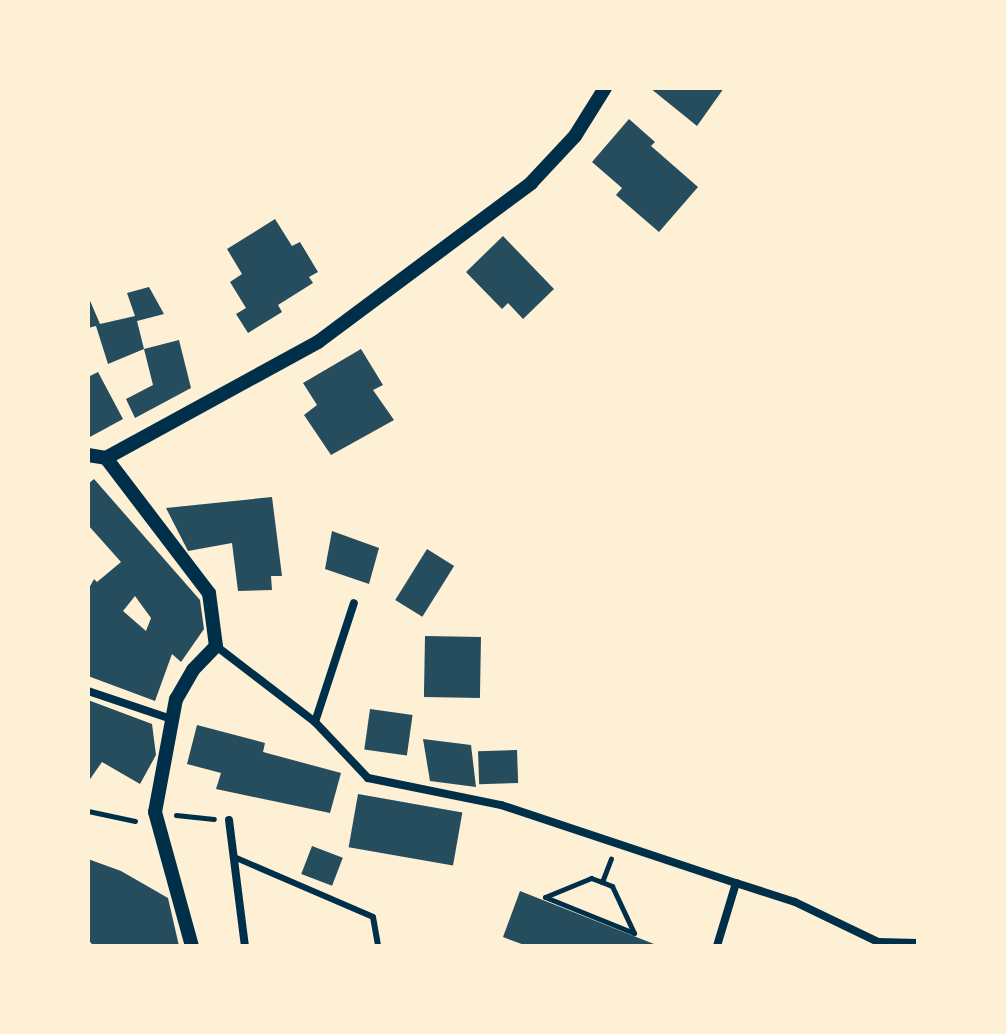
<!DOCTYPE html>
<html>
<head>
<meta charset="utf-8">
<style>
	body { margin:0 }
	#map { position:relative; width:1006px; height:1034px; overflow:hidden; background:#fdf0d5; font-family:Mulish,sans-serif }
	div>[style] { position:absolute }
	.building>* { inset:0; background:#264d5e; transform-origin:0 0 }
	.path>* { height:5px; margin:-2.5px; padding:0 2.5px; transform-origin:2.5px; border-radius:2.5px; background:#003049 }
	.service>* { height:6px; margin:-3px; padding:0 3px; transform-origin:3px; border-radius:3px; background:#003049 }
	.minor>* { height:8px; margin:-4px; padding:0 4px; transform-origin:4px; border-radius:4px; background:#003049 }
	.tertiary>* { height:14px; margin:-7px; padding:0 7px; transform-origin:7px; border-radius:7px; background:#003049 }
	span { translate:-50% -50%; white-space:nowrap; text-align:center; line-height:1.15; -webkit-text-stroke:8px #fdf0d5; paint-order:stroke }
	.frame { position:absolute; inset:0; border:90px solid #fdf0d5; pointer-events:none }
</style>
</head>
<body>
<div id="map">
	<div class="building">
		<div style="clip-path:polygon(650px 88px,724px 88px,697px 126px)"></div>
		<div style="clip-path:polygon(629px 119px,655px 142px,651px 146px,698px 187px,659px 232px,616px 195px,622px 188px,592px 162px)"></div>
		<div style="clip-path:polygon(275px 219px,292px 246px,300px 242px,318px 272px,309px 277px,313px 283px,278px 305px,282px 312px,248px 333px,236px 314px,246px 308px,230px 282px,242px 274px,227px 249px)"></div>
		<div style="clip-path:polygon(503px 236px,554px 289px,523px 319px,508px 303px,502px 309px,466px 272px)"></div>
		<div style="clip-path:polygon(149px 287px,164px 314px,137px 321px,144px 349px,179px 340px,191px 388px,135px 418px,126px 399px,153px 385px,144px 349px,108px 364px,96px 326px,88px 328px,88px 296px,100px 324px,135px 316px,127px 293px)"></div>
		<div style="clip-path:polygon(361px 349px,383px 385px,373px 390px,394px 420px,331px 455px,304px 415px,317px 405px,303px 383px)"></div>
		<div style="clip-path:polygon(98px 372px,123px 419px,88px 438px,88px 377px)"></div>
		<div style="clip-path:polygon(evenodd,94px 479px,200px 600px,204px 629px,181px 662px,172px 654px,155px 701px,88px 676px,88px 590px,94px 579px,97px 582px,121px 562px,88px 525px,88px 484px,94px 479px,135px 596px,151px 618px,146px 631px,123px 611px,135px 596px)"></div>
		<div style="clip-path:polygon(272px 497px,282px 576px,271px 576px,272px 590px,238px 591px,232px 543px,188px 551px,166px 508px)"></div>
		<div style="clip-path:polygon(332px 531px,379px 548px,369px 584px,325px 569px)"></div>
		<div style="left:427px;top:549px;width:32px;height:60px;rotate:32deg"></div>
		<div style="left:425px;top:636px;width:56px;height:61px;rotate:1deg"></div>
		<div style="clip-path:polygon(88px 700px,152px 724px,156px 755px,140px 784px,102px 762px,88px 782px)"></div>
		<div style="left:370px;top:709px;width:43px;height:41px;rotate:8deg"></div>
		<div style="clip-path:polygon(197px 725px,265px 743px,263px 752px,341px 773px,330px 813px,216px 789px,221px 773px,187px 764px)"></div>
		<div style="clip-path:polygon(423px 739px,471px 745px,476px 787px,430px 781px)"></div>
		<div style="left:517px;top:750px;width:33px;height:39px;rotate:88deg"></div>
		<div style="left:358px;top:794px;width:106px;height:54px;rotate:10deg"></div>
		<div style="left:312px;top:846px;width:33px;height:30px;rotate:21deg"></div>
		<div style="clip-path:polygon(88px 859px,121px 871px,168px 898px,179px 946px,94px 946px,88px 940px)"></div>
		<div style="clip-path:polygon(520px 891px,659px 946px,527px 946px,503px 937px)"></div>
	</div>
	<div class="path">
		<div style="left:88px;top:811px;width:48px;rotate:12deg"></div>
		<div style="left:176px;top:815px;width:38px;rotate:6deg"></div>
		<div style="left:602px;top:882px;width:11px;rotate:22deg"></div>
		<div style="left:612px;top:886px;width:52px;rotate:64.9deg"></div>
		<div style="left:634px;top:933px;width:96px;rotate:-158deg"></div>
		<div style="left:545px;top:897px;width:50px;rotate:-22.4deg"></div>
		<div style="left:591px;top:878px;width:12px;rotate:20deg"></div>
		<div style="left:602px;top:882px;width:25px;rotate:-69deg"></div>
	</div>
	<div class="service">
		<div style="left:234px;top:857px;width:151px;rotate:23.3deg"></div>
		<div style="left:373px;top:917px;width:29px;rotate:80deg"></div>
	</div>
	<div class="minor">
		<div style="left:216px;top:646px;width:125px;rotate:37.5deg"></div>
		<div style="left:315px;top:722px;width:77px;rotate:46.6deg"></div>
		<div style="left:368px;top:778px;width:136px;rotate:11.5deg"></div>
		<div style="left:501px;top:805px;width:248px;rotate:18.4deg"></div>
		<div style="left:736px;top:883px;width:66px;rotate:106.8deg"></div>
		<div style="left:88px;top:691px;width:88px;rotate:18.6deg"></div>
		<div style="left:315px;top:722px;width:125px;rotate:-71.9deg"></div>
		<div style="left:229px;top:820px;width:127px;rotate:82.8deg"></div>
		<div style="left:736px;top:883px;width:62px;rotate:17.9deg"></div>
		<div style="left:795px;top:902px;width:92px;rotate:25.7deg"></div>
		<div style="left:878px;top:942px;width:40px;rotate:1.4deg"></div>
	</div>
	<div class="tertiary">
		<div style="left:88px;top:455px;width:18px;rotate:9deg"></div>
		<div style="left:106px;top:458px;width:170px;rotate:52.7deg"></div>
		<div style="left:209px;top:593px;width:53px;rotate:82.5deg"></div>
		<div style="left:216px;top:646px;width:33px;rotate:134deg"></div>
		<div style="left:193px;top:670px;width:34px;rotate:120deg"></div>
		<div style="left:176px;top:699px;width:115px;rotate:100.5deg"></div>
		<div style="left:155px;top:812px;width:139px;rotate:74.6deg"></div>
		<div style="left:106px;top:458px;width:242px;rotate:-28.7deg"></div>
		<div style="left:318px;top:342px;width:266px;rotate:-36.7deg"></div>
		<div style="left:531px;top:183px;width:64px;rotate:-46.9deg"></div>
		<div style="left:575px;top:136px;width:57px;rotate:-58deg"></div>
	</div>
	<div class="frame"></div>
</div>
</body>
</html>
